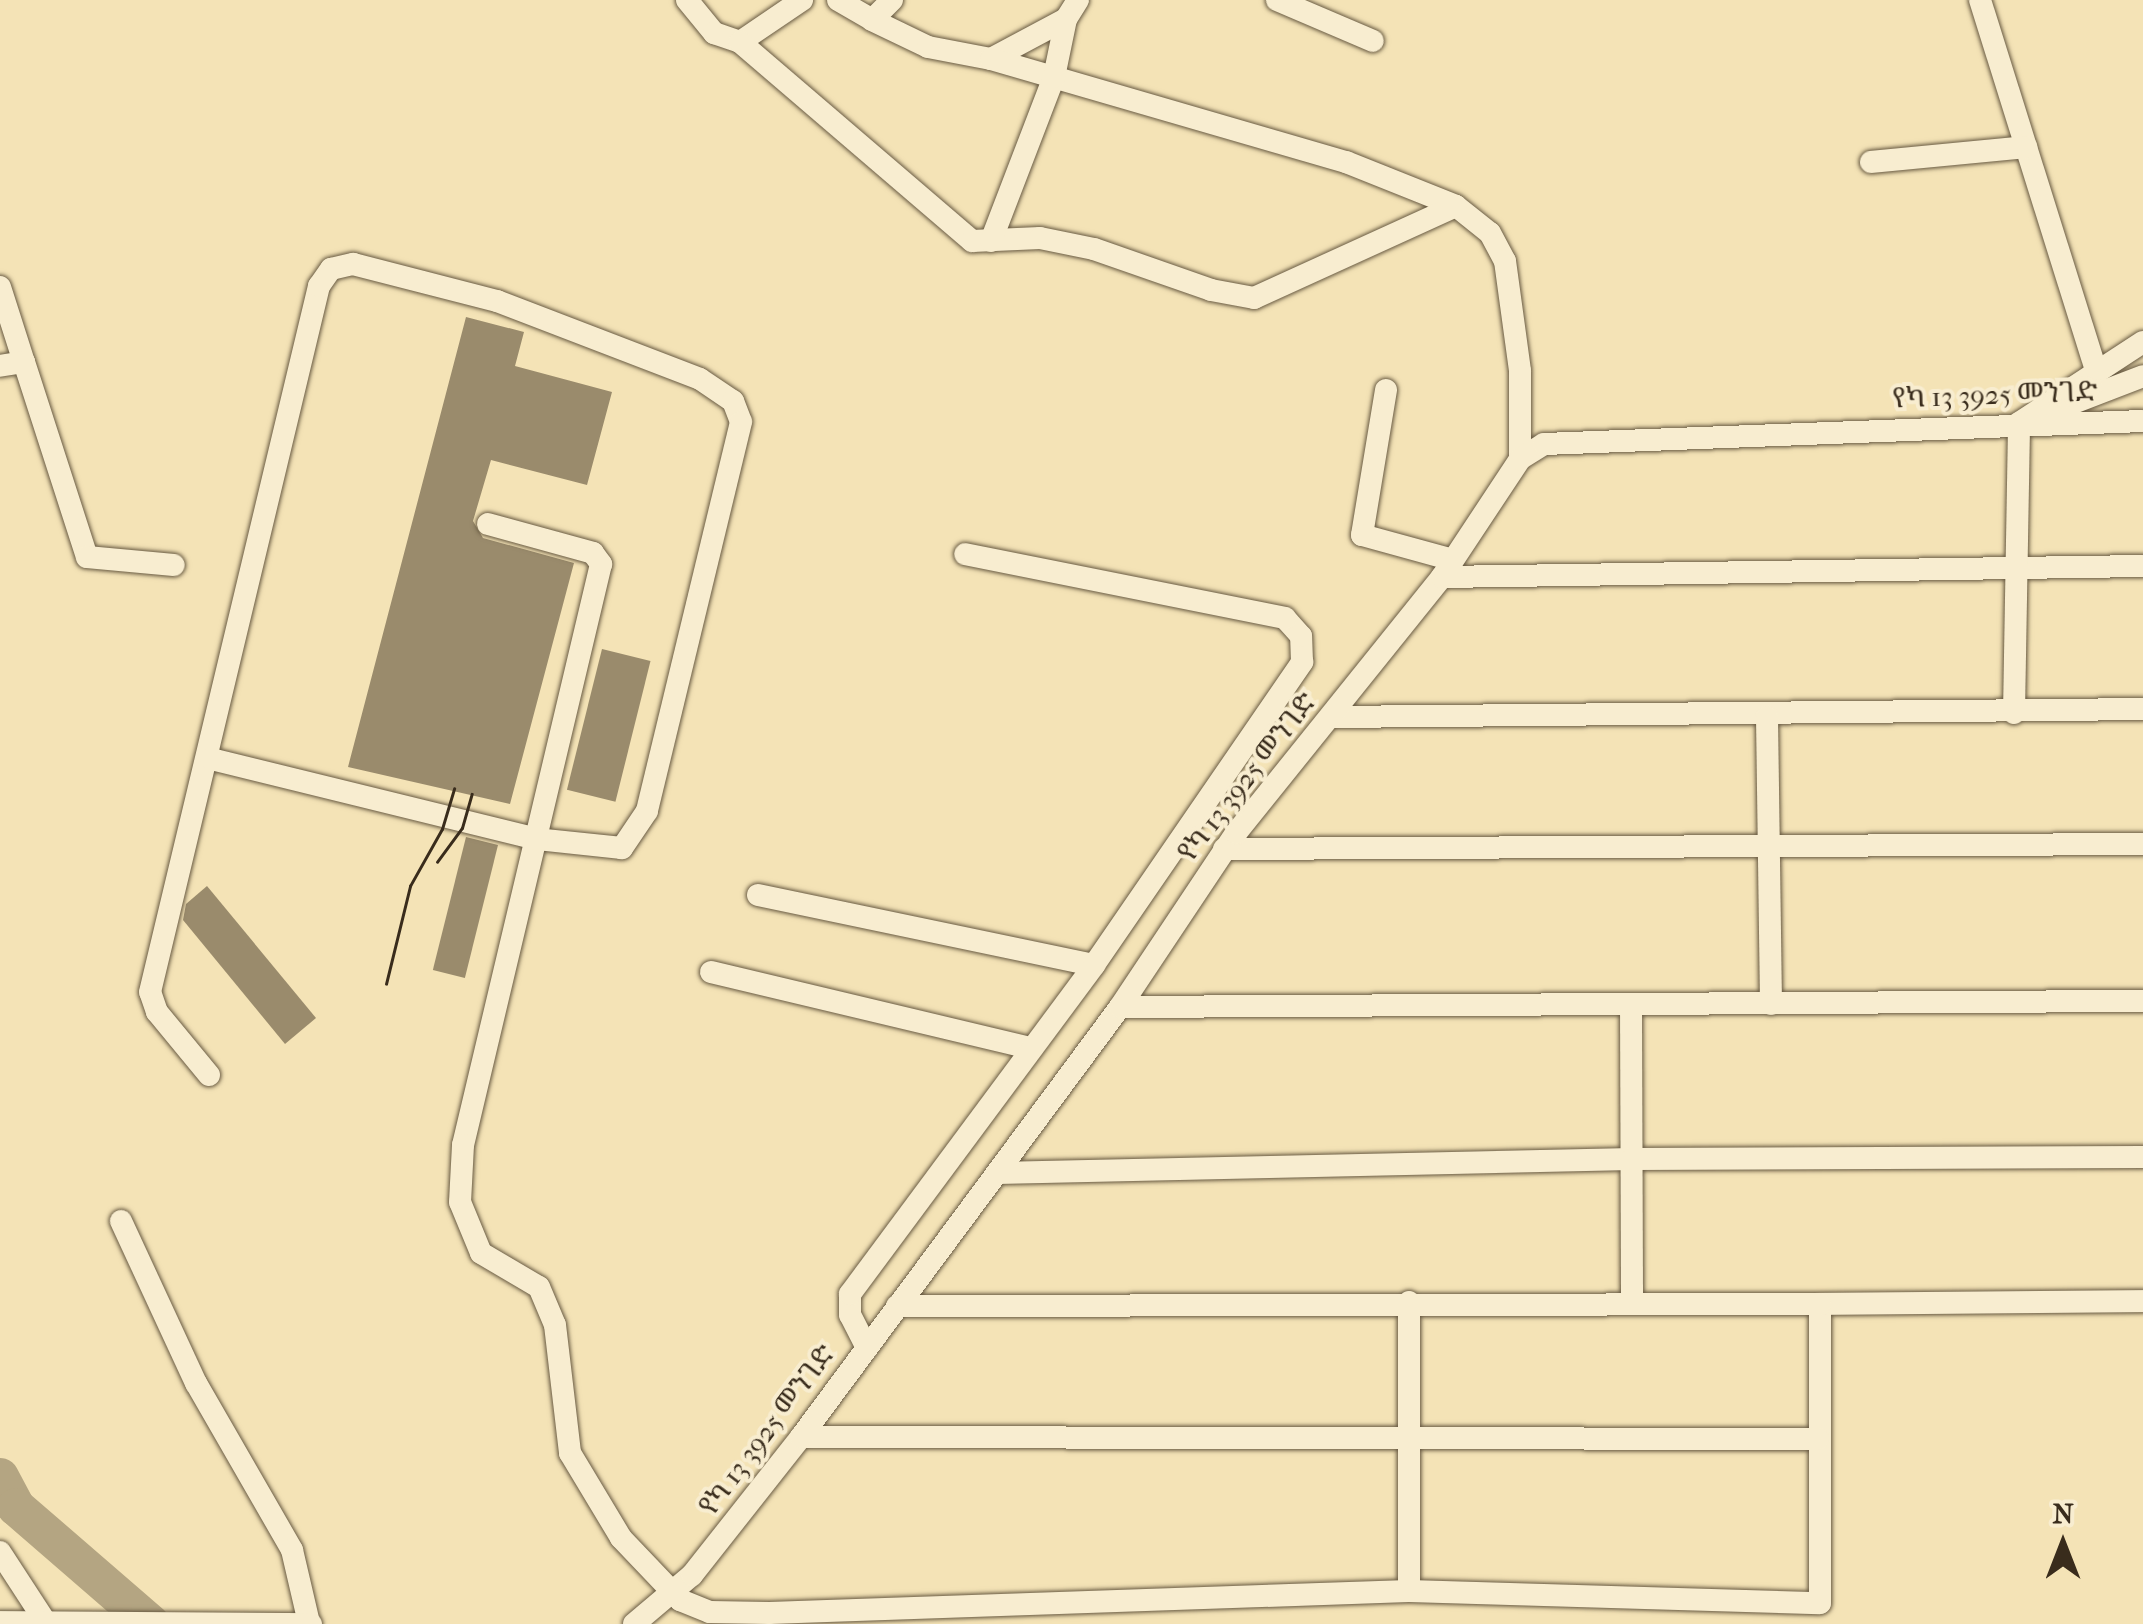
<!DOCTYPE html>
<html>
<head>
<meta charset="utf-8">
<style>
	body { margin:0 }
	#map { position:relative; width:2143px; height:1624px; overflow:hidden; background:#f4e3b6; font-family:"IM FELL French Canon","Noto Serif Ethiopic",serif }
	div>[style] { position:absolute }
	.river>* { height:38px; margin:-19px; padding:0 19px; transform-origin:19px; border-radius:19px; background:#b4a582 }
	.building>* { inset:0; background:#9a8b6c; transform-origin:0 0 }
	.roads { filter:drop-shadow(0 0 2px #685a42) drop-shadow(0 0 2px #685a42) }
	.minor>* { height:22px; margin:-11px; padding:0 11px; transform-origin:11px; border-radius:11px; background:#f8edd0 }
	.tram>* { height:2.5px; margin:-1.25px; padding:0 1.25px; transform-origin:1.25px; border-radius:1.25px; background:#392c1c }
	span { translate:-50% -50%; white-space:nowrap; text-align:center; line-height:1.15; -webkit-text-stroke:8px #f8edd0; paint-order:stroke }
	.street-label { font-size:28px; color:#392c1c }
	.north { position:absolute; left:2013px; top:1494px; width:100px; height:100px; -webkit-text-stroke:8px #f8edd0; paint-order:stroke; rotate:0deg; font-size:28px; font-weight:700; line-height:40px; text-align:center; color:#392c1c }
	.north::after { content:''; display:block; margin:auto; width:35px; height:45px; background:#392c1c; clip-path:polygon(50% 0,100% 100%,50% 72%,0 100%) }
</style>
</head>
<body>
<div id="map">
	<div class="river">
		<div style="left:0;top:1477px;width:34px;rotate:62deg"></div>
		<div style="left:16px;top:1507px;width:179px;rotate:40.9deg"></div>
	</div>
	<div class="building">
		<div style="clip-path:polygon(466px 317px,524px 332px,515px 366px,612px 392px,587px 485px,491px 460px,473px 521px,483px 538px,574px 563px,510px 804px,348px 767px)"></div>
		<div style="left:602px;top:649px;width:50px;height:145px;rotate:14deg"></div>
		<div style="left:466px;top:837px;width:33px;height:137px;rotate:14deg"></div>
		<div style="clip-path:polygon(207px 886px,316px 1018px,285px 1044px,183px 920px,186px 904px)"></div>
	</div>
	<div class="roads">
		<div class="minor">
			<div style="left:687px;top:0;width:43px;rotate:50.7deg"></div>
			<div style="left:714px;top:33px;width:28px;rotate:19deg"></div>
			<div style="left:740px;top:42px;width:75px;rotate:-34.1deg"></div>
			<div style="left:838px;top:0;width:39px;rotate:30deg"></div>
			<div style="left:892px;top:0;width:28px;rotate:135deg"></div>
			<div style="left:872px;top:20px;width:62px;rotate:25.7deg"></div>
			<div style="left:928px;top:47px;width:64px;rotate:10.8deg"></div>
			<div style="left:1078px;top:0;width:22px;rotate:122deg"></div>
			<div style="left:1066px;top:19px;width:85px;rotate:151.9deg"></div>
			<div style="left:991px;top:59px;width:370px;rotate:16.2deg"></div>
			<div style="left:1346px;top:162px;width:118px;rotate:21.8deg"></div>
			<div style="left:1456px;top:206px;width:43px;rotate:38.5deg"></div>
			<div style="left:1490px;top:233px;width:32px;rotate:62deg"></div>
			<div style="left:1505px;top:261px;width:111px;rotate:82.2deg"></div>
			<div style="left:1520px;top:371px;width:88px;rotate:90deg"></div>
			<div style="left:1277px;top:0;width:104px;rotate:23.1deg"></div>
			<div style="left:1980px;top:0;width:389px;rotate:72.6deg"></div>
			<div style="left:740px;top:42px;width:306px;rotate:40.6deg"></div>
			<div style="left:972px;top:241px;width:68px;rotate:-2.5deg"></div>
			<div style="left:1040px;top:238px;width:55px;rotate:11.5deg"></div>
			<div style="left:1094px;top:249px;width:124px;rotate:19.3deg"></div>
			<div style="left:1211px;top:290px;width:44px;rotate:10.5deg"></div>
			<div style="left:1254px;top:298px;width:222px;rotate:-24.5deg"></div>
			<div style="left:1871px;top:162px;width:156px;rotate:-5.5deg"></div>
			<div style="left:991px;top:241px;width:176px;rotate:-69deg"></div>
			<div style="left:1054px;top:77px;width:59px;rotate:-78.3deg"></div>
			<div style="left:0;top:287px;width:79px;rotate:72.3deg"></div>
			<div style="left:24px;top:362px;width:24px;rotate:171deg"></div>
			<div style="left:24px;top:362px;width:205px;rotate:72.1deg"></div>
			<div style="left:87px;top:557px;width:87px;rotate:5.3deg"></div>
			<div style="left:1386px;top:390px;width:147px;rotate:99.4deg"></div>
			<div style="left:1362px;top:535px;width:94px;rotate:15.4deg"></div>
			<div style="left:2055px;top:410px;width:94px;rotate:-21.1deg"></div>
			<div style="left:2019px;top:423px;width:148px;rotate:-33.2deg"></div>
			<div style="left:488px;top:524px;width:109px;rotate:15.4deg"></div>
			<div style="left:593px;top:553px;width:14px;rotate:54deg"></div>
			<div style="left:601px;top:564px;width:597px;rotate:103.36deg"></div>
			<div style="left:463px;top:1145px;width:57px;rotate:93deg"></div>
			<div style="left:460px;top:1202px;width:55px;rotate:67.6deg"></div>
			<div style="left:481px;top:1253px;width:67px;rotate:30.4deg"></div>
			<div style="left:539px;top:1287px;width:41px;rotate:67.2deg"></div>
			<div style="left:555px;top:1325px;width:129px;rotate:83.3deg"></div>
			<div style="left:570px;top:1453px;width:99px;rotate:59deg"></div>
			<div style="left:621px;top:1538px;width:86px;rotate:46.4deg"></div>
			<div style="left:680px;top:1600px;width:32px;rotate:22deg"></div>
			<div style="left:710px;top:1612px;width:59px;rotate:1deg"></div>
			<div style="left:769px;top:1613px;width:640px;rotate:-1.97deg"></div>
			<div style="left:1409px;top:1591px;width:411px;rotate:1.7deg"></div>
			<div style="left:1820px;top:1603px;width:299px;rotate:-90deg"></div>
			<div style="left:1820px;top:1304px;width:323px;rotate:-0.5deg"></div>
			<div style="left:1442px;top:577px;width:701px;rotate:-0.9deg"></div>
			<div style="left:2014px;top:713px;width:290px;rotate:-89deg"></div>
			<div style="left:1331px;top:717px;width:812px;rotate:-0.56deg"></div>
			<div style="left:1767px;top:717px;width:287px;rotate:89.2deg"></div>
			<div style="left:1224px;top:849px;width:919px;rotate:-0.31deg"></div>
			<div style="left:758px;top:895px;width:343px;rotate:11.8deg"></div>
			<div style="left:711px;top:972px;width:329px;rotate:13.4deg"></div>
			<div style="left:1631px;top:1006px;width:296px;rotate:89.8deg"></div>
			<div style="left:1120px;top:1007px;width:1023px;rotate:-0.34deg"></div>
			<div style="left:209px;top:1075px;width:82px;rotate:-129.5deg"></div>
			<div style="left:157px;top:1012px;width:21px;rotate:-109deg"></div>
			<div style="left:150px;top:992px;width:726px;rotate:-76.54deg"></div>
			<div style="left:319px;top:286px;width:21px;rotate:-55deg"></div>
			<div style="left:331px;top:269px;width:23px;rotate:-13deg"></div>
			<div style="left:353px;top:264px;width:149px;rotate:14.4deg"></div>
			<div style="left:497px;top:301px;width:217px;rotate:21deg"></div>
			<div style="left:700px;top:379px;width:40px;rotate:34deg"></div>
			<div style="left:733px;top:401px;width:22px;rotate:69deg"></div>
			<div style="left:741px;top:422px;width:400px;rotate:103.6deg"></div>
			<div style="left:647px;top:811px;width:45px;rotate:124deg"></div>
			<div style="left:622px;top:848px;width:85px;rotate:-174deg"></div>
			<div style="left:537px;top:839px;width:336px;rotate:-166.2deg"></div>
			<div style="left:997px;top:1173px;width:635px;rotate:-1.26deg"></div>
			<div style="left:1632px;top:1159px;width:511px;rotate:-0.22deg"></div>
			<div style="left:121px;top:1221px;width:179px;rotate:65.2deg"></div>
			<div style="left:196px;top:1383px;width:193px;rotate:60.1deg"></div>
			<div style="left:292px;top:1550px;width:75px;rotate:76.9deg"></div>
			<div style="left:1409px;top:1302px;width:289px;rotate:90deg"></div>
			<div style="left:897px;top:1306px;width:923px;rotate:-0.12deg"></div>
			<div style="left:867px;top:1348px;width:37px;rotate:-117deg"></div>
			<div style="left:850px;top:1315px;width:21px;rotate:-90deg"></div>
			<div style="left:850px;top:1294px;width:410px;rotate:-53.4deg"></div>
			<div style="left:1094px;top:965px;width:368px;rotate:-55.5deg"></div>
			<div style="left:1302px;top:662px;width:26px;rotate:-92deg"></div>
			<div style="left:1301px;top:636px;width:24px;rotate:-132deg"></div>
			<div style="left:1285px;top:618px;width:326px;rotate:-168.7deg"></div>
			<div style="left:801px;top:1437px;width:1017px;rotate:0.11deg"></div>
			<div style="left:0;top:1552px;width:82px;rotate:56.9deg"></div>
			<div style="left:0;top:1622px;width:311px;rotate:0.4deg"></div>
			<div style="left:634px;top:1624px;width:76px;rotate:-40.2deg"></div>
			<div style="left:692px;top:1575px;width:176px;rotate:-51.7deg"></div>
			<div style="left:801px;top:1437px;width:535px;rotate:-53.43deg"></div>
			<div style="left:1120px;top:1007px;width:209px;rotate:-56.3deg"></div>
			<div style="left:1236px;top:833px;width:329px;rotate:-51.2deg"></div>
			<div style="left:1442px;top:577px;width:141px;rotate:-56.5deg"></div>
			<div style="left:1520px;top:459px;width:28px;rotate:-32deg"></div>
			<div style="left:1544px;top:444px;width:599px;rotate:-2.2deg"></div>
		</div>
	</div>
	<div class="tram">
		<div style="left:437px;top:862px;width:42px;rotate:-53.7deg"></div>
		<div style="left:462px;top:828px;width:35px;rotate:-74deg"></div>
		<div style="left:386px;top:984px;width:101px;rotate:-76.2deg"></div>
		<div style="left:410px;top:886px;width:65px;rotate:-60.7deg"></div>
		<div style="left:442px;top:829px;width:42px;rotate:-73.3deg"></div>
	</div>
	<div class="street-label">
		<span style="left:1995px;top:395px;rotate:-2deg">የካ 13 3925 መንገድ</span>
		<span style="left:1247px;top:777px;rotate:-52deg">የካ 13 3925 መንገድ</span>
		<span style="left:767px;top:1430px;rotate:-53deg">የካ 13 3925 መንገድ</span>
	</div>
	<div class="north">N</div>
</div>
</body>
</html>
